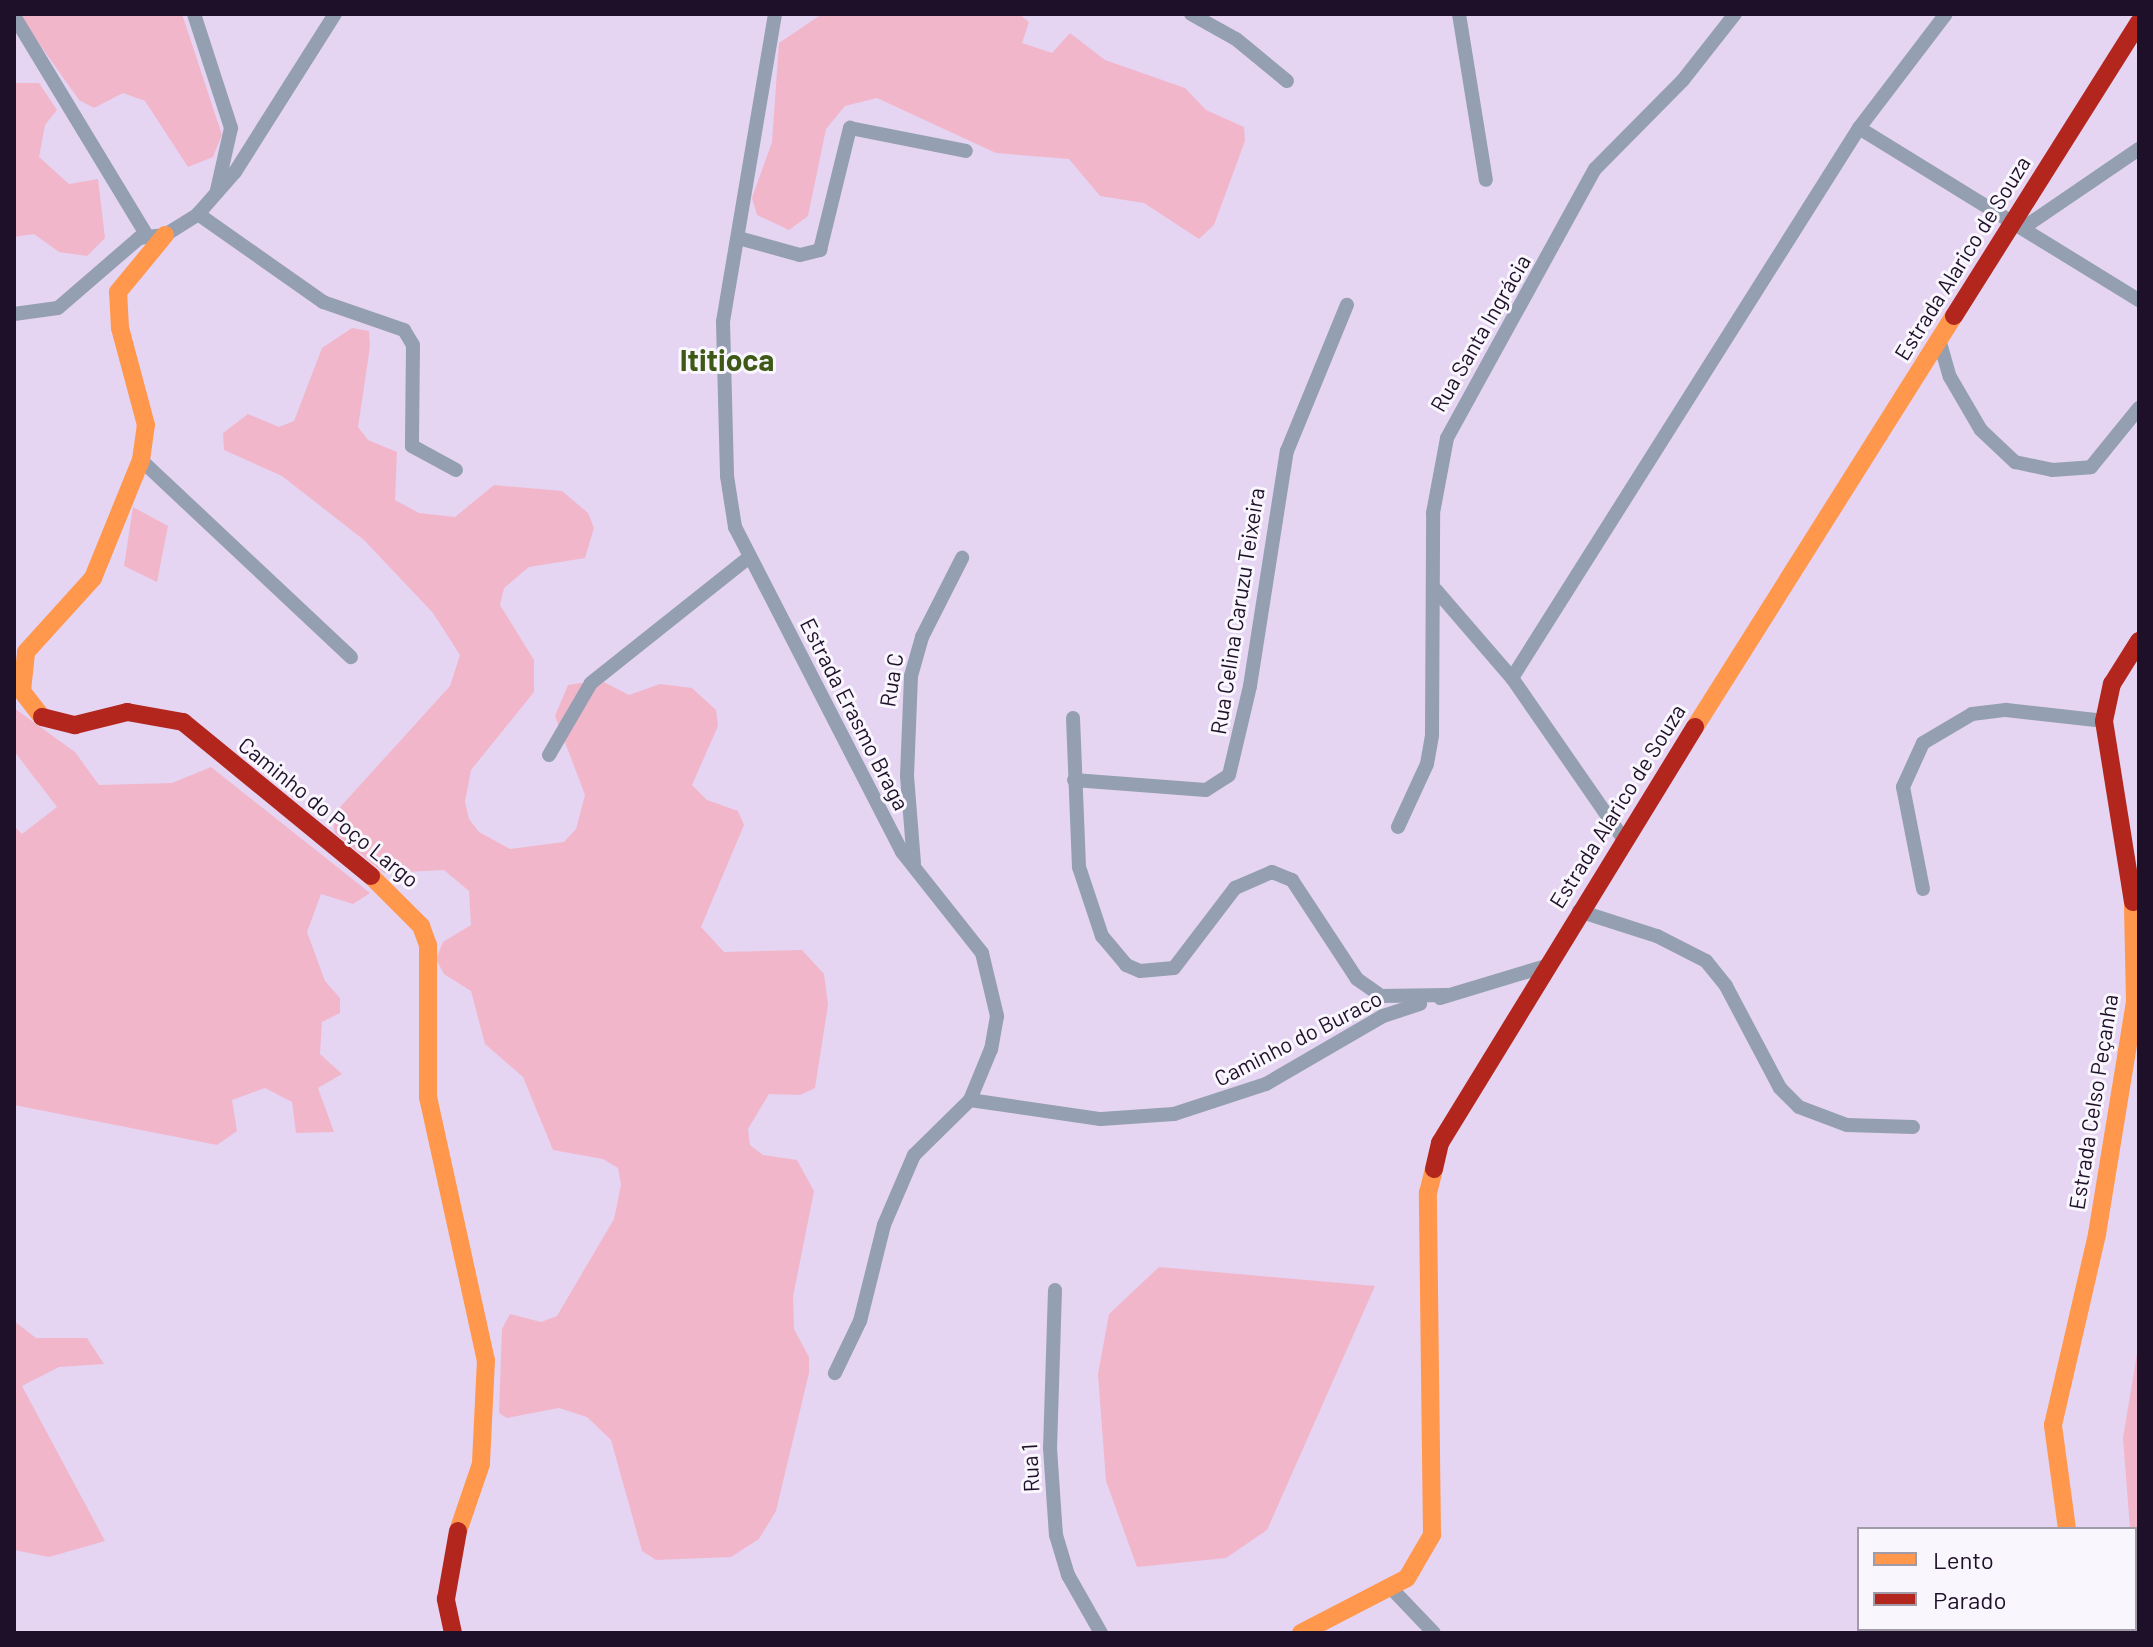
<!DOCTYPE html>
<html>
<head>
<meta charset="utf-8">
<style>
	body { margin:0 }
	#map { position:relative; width:2153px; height:1647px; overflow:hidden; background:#e5d5f2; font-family:Barlow,sans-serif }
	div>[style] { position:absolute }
	.green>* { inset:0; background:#f2b6cb }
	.street>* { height:14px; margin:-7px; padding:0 7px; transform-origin:7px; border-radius:7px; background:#949fb1 }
	.slow>* { height:18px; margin:-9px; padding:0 9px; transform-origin:9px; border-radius:9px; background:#ff974d }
	.jam>* { height:18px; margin:-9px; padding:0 9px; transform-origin:9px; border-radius:9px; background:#b3261e }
	span { translate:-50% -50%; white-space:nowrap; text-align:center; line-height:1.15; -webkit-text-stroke:6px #f9f6fd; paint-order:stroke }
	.street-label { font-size:22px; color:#1e1028 }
	.district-label { font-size:30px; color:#3d5915; font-weight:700 }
	.frame { position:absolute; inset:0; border:16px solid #1e1028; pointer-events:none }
	.legend { position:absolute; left:1857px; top:1527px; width:280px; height:104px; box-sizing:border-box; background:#f9f6fd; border:2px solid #a19aa8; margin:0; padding:10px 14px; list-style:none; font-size:24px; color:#1e1028 }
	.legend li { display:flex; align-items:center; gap:16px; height:40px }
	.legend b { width:40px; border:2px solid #a19aa8 }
</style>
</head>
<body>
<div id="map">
	<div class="green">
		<div style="clip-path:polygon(18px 14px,182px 14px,222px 135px,213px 157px,188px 167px,145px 101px,123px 93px,94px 108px,79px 100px)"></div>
		<div style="clip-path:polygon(822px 14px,1019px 14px,1029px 22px,1022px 43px,1052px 53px,1070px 33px,1105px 60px,1185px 88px,1206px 110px,1244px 127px,1245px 141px,1214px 225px,1199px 239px,1144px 203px,1100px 196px,1069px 159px,996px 153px,877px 98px,845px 106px,826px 129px,808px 216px,789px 230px,757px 215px,752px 198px,772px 142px,779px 43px)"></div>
		<div style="clip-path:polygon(14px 83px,39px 83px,57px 110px,45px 125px,39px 157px,69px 184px,98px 179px,105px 238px,87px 256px,59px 252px,34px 234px,14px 237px)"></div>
		<div style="clip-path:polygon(352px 328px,369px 331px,370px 347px,358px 427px,368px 440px,397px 452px,395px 500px,419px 513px,455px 517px,494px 485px,562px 491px,588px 513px,594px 528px,585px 558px,529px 567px,504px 588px,500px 605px,534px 660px,534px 692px,471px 770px,465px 802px,469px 819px,479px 832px,510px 849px,564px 842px,576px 829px,585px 795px,555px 716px,568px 685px,600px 680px,629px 695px,660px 684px,692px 688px,716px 710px,718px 726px,692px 785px,707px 800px,738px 811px,744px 825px,701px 927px,724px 952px,802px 950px,824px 974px,828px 1005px,815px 1088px,800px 1095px,769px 1094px,748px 1129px,750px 1145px,763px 1155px,797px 1160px,814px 1191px,793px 1297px,794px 1329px,809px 1357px,809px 1373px,776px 1511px,759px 1539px,731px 1557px,656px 1560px,642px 1551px,611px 1440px,587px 1417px,559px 1408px,507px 1418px,499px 1413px,502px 1329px,510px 1314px,541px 1322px,557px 1316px,614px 1219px,621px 1185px,618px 1168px,603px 1159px,553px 1150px,523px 1077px,485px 1044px,471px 991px,444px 974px,436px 959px,443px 942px,471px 925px,469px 891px,444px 870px,384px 873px,335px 833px,332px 816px,450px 686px,460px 655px,433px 613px,364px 540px,282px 476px,224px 450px,223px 433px,248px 414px,279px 427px,294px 421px,322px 348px)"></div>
		<div style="clip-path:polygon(133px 507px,168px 526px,157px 582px,124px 566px)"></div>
		<div style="clip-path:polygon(14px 708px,75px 752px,99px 785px,172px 783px,211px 767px,370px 893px,353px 904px,321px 894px,307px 932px,325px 981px,340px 998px,340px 1013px,322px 1022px,320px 1054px,342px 1074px,318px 1088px,334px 1132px,296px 1133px,292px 1102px,265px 1088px,232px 1100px,237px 1131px,217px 1145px,14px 1105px,14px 826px,22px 834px,57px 807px,14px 751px)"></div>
		<div style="clip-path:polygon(1159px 1267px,1375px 1286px,1267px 1530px,1226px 1558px,1137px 1567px,1106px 1481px,1098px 1374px,1109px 1314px)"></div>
		<div style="clip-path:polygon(14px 1321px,36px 1338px,87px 1338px,104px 1364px,59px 1367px,22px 1386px,105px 1541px,49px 1557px,14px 1550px)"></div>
		<div style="clip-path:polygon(2139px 1342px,2139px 1546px,2130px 1529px,2123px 1438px)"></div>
	</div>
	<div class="street">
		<div style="left:194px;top:14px;width:120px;rotate:72deg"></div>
		<div style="left:231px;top:128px;width:64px;rotate:102.7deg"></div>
		<div style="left:775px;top:14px;width:312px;rotate:99.6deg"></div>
		<div style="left:723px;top:322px;width:154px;rotate:88.5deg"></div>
		<div style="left:727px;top:476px;width:52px;rotate:81.1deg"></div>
		<div style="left:735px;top:527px;width:365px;rotate:62.8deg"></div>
		<div style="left:902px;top:852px;width:129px;rotate:51.6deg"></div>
		<div style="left:982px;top:953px;width:65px;rotate:76.6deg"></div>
		<div style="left:997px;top:1016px;width:34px;rotate:100deg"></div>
		<div style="left:991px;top:1049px;width:55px;rotate:112.4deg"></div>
		<div style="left:970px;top:1100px;width:78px;rotate:135.5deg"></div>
		<div style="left:914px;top:1155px;width:76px;rotate:113.2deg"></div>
		<div style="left:884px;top:1225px;width:99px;rotate:104deg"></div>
		<div style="left:860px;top:1321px;width:58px;rotate:115.7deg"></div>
		<div style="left:1191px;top:14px;width:51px;rotate:29.1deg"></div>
		<div style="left:1236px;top:39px;width:66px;rotate:39.5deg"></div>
		<div style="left:1459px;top:14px;width:168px;rotate:80.8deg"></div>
		<div style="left:14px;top:16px;width:255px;rotate:58.8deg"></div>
		<div style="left:1859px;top:128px;width:329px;rotate:31.6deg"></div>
		<div style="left:198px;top:214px;width:153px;rotate:35.1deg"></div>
		<div style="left:323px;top:302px;width:86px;rotate:19.1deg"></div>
		<div style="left:404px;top:330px;width:17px;rotate:59deg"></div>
		<div style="left:413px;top:345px;width:101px;rotate:90.6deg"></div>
		<div style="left:412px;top:446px;width:50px;rotate:28.6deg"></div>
		<div style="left:2023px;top:228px;width:140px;rotate:-34.3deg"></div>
		<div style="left:742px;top:239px;width:60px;rotate:15.4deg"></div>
		<div style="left:800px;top:255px;width:21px;rotate:-14deg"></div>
		<div style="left:820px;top:250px;width:126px;rotate:-76.2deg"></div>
		<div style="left:850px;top:128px;width:118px;rotate:11.2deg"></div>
		<div style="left:14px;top:314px;width:44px;rotate:-7.8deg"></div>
		<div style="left:58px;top:308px;width:107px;rotate:-40.8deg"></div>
		<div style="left:139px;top:238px;width:26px;rotate:-7deg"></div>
		<div style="left:165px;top:235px;width:39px;rotate:-32deg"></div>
		<div style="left:198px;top:214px;width:56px;rotate:-48.6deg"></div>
		<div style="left:235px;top:172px;width:187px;rotate:-57.7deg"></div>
		<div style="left:1940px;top:343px;width:35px;rotate:74deg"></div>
		<div style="left:1950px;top:377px;width:61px;rotate:59.7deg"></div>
		<div style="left:1981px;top:430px;width:47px;rotate:43.3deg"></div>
		<div style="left:2015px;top:462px;width:38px;rotate:12deg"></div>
		<div style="left:2052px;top:470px;width:39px;rotate:-4deg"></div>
		<div style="left:2091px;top:467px;width:76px;rotate:-50.9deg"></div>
		<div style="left:141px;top:460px;width:288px;rotate:43.2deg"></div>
		<div style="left:1436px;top:590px;width:116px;rotate:49.2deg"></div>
		<div style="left:1512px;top:678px;width:197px;rotate:55.3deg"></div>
		<div style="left:1512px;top:678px;width:650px;rotate:-57.75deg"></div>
		<div style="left:1859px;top:128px;width:143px;rotate:-52.7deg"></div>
		<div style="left:1073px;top:718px;width:149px;rotate:87.7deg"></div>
		<div style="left:1079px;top:867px;width:73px;rotate:71.6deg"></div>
		<div style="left:1102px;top:936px;width:38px;rotate:50deg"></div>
		<div style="left:1126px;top:965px;width:15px;rotate:23deg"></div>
		<div style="left:1140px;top:971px;width:34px;rotate:-5deg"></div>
		<div style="left:1174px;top:968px;width:101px;rotate:-52.7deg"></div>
		<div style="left:1235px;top:888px;width:40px;rotate:-23.4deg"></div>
		<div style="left:1272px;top:872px;width:22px;rotate:22deg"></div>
		<div style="left:1292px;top:880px;width:118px;rotate:56.7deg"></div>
		<div style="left:1357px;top:979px;width:29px;rotate:35deg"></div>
		<div style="left:1381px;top:996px;width:66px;rotate:-0.9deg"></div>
		<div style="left:549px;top:755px;width:83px;rotate:-59.7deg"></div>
		<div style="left:591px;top:683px;width:199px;rotate:-38.5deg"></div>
		<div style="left:1074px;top:780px;width:132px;rotate:4.3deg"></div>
		<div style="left:1206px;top:790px;width:27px;rotate:-33deg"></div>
		<div style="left:1229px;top:775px;width:91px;rotate:-76.7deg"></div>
		<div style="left:1250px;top:686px;width:238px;rotate:-81.1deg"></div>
		<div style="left:1287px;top:451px;width:158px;rotate:-67.7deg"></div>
		<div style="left:1398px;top:827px;width:69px;rotate:-65.3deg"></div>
		<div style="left:1427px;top:764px;width:29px;rotate:-80deg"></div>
		<div style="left:1432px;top:735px;width:222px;rotate:-89.7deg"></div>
		<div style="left:1433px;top:513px;width:76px;rotate:-79.4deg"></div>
		<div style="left:1447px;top:438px;width:307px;rotate:-61.2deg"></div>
		<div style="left:1595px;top:169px;width:125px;rotate:-45.3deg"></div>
		<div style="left:1683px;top:80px;width:84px;rotate:-51.8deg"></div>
		<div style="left:914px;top:863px;width:87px;rotate:-94.6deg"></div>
		<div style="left:907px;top:776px;width:100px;rotate:-87.7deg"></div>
		<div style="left:911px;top:676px;width:41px;rotate:-74.2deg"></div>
		<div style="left:922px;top:637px;width:89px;rotate:-63.1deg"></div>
		<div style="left:1923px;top:889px;width:104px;rotate:-101.1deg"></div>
		<div style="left:1903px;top:787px;width:48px;rotate:-65.6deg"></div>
		<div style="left:1923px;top:743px;width:57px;rotate:-30.6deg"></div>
		<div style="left:1972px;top:714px;width:34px;rotate:-7deg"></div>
		<div style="left:2006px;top:710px;width:99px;rotate:6.4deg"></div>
		<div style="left:1579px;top:911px;width:82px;rotate:17.8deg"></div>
		<div style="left:1657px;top:936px;width:55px;rotate:27deg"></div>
		<div style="left:1706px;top:961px;width:32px;rotate:51deg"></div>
		<div style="left:1726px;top:986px;width:115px;rotate:62.1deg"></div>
		<div style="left:1780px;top:1088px;width:27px;rotate:45deg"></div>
		<div style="left:1799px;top:1107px;width:51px;rotate:20.6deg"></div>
		<div style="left:1847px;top:1125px;width:66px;rotate:1.7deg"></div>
		<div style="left:1440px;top:998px;width:111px;rotate:-16.8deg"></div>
		<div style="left:970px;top:1100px;width:132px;rotate:8.3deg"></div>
		<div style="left:1101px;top:1119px;width:73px;rotate:-3.9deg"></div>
		<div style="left:1174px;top:1114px;width:97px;rotate:-18.1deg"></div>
		<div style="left:1266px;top:1084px;width:135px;rotate:-30.2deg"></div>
		<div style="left:1383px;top:1016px;width:39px;rotate:-18deg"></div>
		<div style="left:1055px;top:1290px;width:158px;rotate:91.8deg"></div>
		<div style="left:1050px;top:1448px;width:87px;rotate:86.1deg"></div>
		<div style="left:1056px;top:1535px;width:42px;rotate:73.3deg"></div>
		<div style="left:1068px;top:1575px;width:67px;rotate:60.4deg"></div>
		<div style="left:1391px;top:1588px;width:62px;rotate:46.3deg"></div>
	</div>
	<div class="slow">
		<div style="left:42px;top:717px;width:33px;rotate:-128deg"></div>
		<div style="left:22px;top:691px;width:39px;rotate:-84deg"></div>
		<div style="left:26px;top:652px;width:100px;rotate:-47.8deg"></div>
		<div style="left:93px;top:578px;width:127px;rotate:-67.9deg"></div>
		<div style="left:141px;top:460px;width:35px;rotate:-82deg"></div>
		<div style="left:146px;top:425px;width:100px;rotate:-105deg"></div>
		<div style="left:120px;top:328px;width:36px;rotate:-93deg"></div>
		<div style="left:118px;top:292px;width:74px;rotate:-50.5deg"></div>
		<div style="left:1695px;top:727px;width:486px;rotate:-57.8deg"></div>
		<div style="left:371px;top:876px;width:71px;rotate:45deg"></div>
		<div style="left:421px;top:926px;width:20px;rotate:70deg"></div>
		<div style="left:428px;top:945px;width:152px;rotate:90deg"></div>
		<div style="left:428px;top:1097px;width:269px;rotate:77.6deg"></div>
		<div style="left:486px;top:1360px;width:104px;rotate:92.8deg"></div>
		<div style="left:481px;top:1464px;width:71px;rotate:108.9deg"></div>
		<div style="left:2067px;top:1529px;width:105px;rotate:-97.7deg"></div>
		<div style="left:2053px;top:1425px;width:196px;rotate:-77deg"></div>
		<div style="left:2097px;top:1234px;width:236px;rotate:-80.7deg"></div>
		<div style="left:2135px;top:1001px;width:99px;rotate:-91.2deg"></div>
		<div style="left:2109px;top:1629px;width:4px;rotate:63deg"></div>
		<div style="left:1301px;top:1633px;width:119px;rotate:-27.4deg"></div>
		<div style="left:1407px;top:1578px;width:50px;rotate:-59.8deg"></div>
		<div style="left:1432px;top:1535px;width:342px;rotate:-90.7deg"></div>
		<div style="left:1428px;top:1193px;width:25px;rotate:-76deg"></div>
	</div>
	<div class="jam">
		<div style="left:1954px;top:316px;width:347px;rotate:-57.8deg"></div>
		<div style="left:42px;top:717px;width:34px;rotate:14deg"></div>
		<div style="left:75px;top:725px;width:54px;rotate:-14deg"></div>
		<div style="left:127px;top:712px;width:57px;rotate:10.1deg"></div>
		<div style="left:183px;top:722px;width:243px;rotate:39.3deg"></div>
		<div style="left:2133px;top:902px;width:183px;rotate:-99.1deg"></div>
		<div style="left:2104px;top:721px;width:38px;rotate:-78deg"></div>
		<div style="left:2112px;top:684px;width:51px;rotate:-57.9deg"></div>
		<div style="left:1434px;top:1169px;width:27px;rotate:-77deg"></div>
		<div style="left:1440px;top:1143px;width:488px;rotate:-58.5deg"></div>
		<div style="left:453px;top:1633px;width:35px;rotate:-102deg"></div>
		<div style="left:446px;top:1599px;width:69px;rotate:-80deg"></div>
	</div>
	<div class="street-label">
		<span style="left:1962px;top:258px;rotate:-58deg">Estrada Alarico de Souza</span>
		<span style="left:1480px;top:333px;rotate:-60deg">Rua Santa Ingrácia</span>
		<span style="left:1237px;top:611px;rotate:-81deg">Rua Celina Caruzu Teixeira</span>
		<span style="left:891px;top:680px;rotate:-81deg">Rua C</span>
		<span style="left:855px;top:714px;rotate:63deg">Estrada Erasmo Braga</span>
		<span style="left:1617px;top:806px;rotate:-58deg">Estrada Alarico de Souza</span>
		<span style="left:329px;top:812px;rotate:39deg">Caminho do Poço Largo</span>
		<span style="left:1298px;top:1038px;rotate:-27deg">Caminho do Buraco</span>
		<span style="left:2093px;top:1102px;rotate:-81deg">Estrada Celso Peçanha</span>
		<span style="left:1030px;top:1468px;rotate:-93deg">Rua 1</span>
	</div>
	<div class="district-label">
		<span style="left:727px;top:359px">Ititioca</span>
	</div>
	<div class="frame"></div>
	<ul class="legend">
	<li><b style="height:10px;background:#ff974d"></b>Lento</li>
	<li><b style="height:10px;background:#b3261e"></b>Parado</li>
	</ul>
</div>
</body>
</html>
